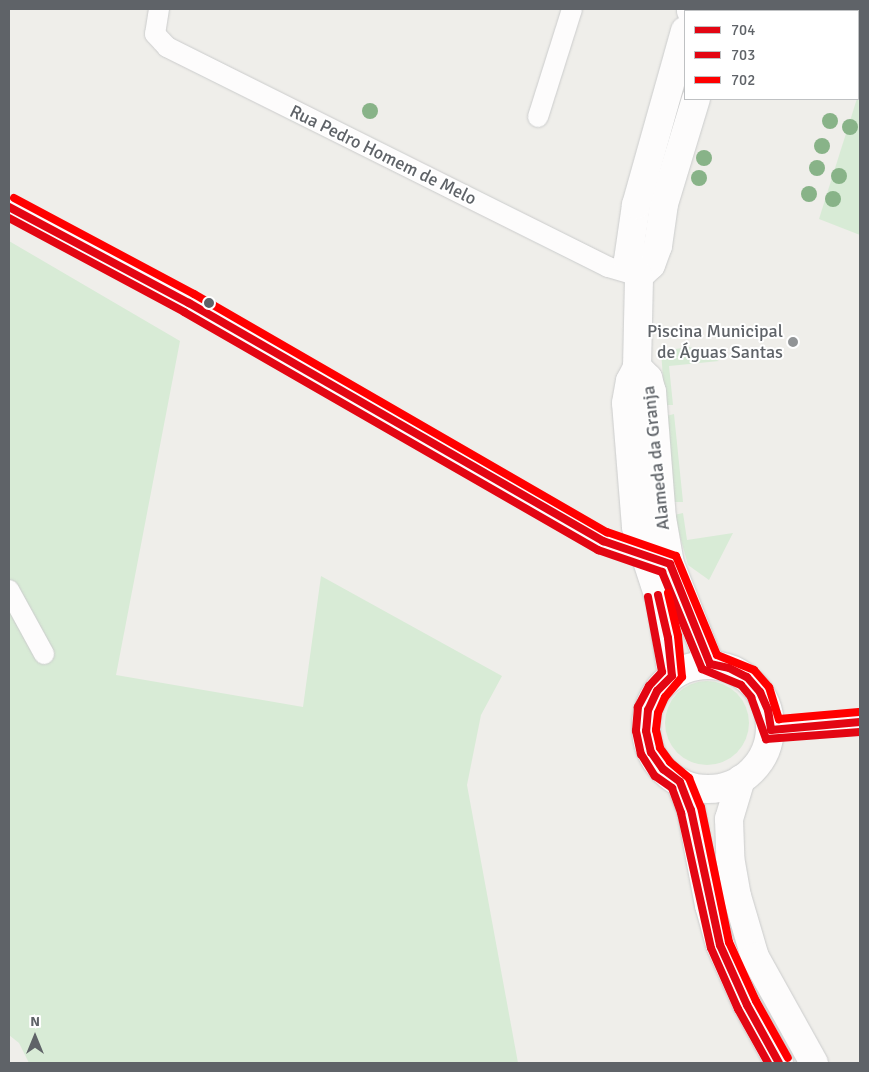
<!DOCTYPE html>
<html>
<head>
<meta charset="utf-8">
<style>
	body { margin:0 }
	#map { position:relative; width:869px; height:1072px; overflow:hidden; background:#efeeea; font-family:Signika,sans-serif }
	div>[style] { position:absolute }
	.green>* { inset:0; background:#d8ebd6 }
	.round { border-radius:50% }
	.roads { filter:drop-shadow(0 0 1px #cbcccc) drop-shadow(0 0 1px #cbcccc) }
	.street>* { height:20px; margin:-10px; padding:0 10px; transform-origin:10px; border-radius:10px; background:#fdfcfc }
	.secondary>* { height:28px; margin:-14px; padding:0 14px; transform-origin:14px; border-radius:14px; background:#fdfcfc }
	.secondary>.ring { margin:-14px; padding:0; box-sizing:content-box; background:none; border:28px solid #fdfcfc; border-radius:50% }
	.bus-1>* { height:8px; margin:-4px; padding:0 4px; transform-origin:4px; border-radius:4px; background:#e30613 }
	.bus-2>* { height:8px; margin:-4px; padding:0 4px; transform-origin:4px; border-radius:4px; background:#e30613 }
	.bus-3>* { height:8px; margin:-4px; padding:0 4px; transform-origin:4px; border-radius:4px; background:#f00 }
	.trees>* { width:16px; height:16px; margin:-8px; border-radius:50%; background:#88b388 }
	.dots>* { width:14px; height:14px; translate:-50% -50%; box-sizing:border-box; border:2px solid #fff; border-radius:50% }
	span { translate:-50% -50%; white-space:nowrap; text-align:center; line-height:1.15; -webkit-text-stroke:4px #fff; paint-order:stroke }
	.street-label { font-size:18px; color:#5f6368 }
	.poi-label { font-size:18px; color:#5f6368 }
	.right { translate:-100% -50%; text-align:right }
	.frame { position:absolute; inset:0; border:10px solid #5f6368; pointer-events:none }
	.legend { position:absolute; left:684px; top:10px; width:175px; height:90px; box-sizing:border-box; background:#fff; border:1px solid #bfc1c3; margin:0; padding:6px 9px; list-style:none; font-size:15px; color:#5f6368 }
	.legend li { display:flex; align-items:center; gap:10px; height:25px }
	.legend b { width:25px; border:1px solid #bfc1c3 }
	.north { position:absolute; left:10px; top:1012px; width:50px; height:50px; -webkit-text-stroke:4px #fff; paint-order:stroke; rotate:0deg; font-size:14px; font-weight:700; line-height:20px; text-align:center; color:#5f6368 }
	.north::after { content:''; display:block; margin:auto; width:18px; height:22px; background:#5f6368; clip-path:polygon(50% 0,100% 100%,50% 72%,0 100%) }
</style>
</head>
<body>
<div id="map">
	<div class="green">
		<div style="clip-path:polygon(860px 89px,860px 235px,819px 219px)"></div>
		<div style="clip-path:polygon(9px 241px,180px 341px,116px 675px,303px 707px,321px 576px,502px 676px,481px 715px,467px 785px,518px 1063px,29px 1063px,19px 1043px,9px 1035px)"></div>
		<div style="clip-path:polygon(690px 347px,719px 361px,669px 366px,673px 405px,665px 405px,661px 351px)"></div>
		<div style="clip-path:polygon(674px 414px,683px 502px,673px 502px,666px 416px)"></div>
		<div style="clip-path:polygon(683px 513px,687px 540px,733px 533px,709px 580px,688px 565px,674px 515px)"></div>
		<div class="round" style="left:665px;top:681px;width:84px;height:84px"></div>
	</div>
	<div class="roads">
		<div class="street">
			<div style="left:159px;top:9px;width:25px;rotate:99deg"></div>
			<div style="left:155px;top:34px;width:18px;rotate:47deg"></div>
			<div style="left:167px;top:47px;width:493px;rotate:26.5deg"></div>
			<div style="left:608px;top:267px;width:32px;rotate:16deg"></div>
			<div style="left:538px;top:117px;width:113px;rotate:-72.5deg"></div>
			<div style="left:9px;top:207px;width:204px;rotate:28.1deg"></div>
			<div style="left:189px;top:303px;width:478px;rotate:29.9deg"></div>
			<div style="left:603px;top:541px;width:53px;rotate:19.8deg"></div>
			<div style="left:9px;top:590px;width:73px;rotate:61.3deg"></div>
			<div style="left:771px;top:730px;width:89px;rotate:-5.1deg"></div>
		</div>
		<div class="secondary">
			<div style="left:691px;top:11px;width:2px;rotate:-63deg"></div>
			<div style="left:722px;top:11px;width:2px;rotate:-63deg"></div>
			<div style="left:639px;top:276px;width:16px;rotate:-43deg"></div>
			<div style="left:651px;top:265px;width:20px;rotate:-70deg"></div>
			<div style="left:658px;top:246px;width:42px;rotate:-81.9deg"></div>
			<div style="left:664px;top:204px;width:110px;rotate:-73.1deg"></div>
			<div style="left:637px;top:367px;width:16px;rotate:45deg"></div>
			<div style="left:648px;top:378px;width:15px;rotate:74deg"></div>
			<div style="left:652px;top:392px;width:126px;rotate:85.5deg"></div>
			<div style="left:662px;top:518px;width:47px;rotate:80.1deg"></div>
			<div style="left:670px;top:564px;width:108px;rotate:68.2deg"></div>
			<div class="ring" style="left:646px;top:665px;width:96px;height:96px"></div>
			<div style="left:672px;top:676px;width:73px;rotate:-98.7deg"></div>
			<div style="left:661px;top:604px;width:81px;rotate:-108deg"></div>
			<div style="left:636px;top:527px;width:124px;rotate:-94.6deg"></div>
			<div style="left:626px;top:403px;width:22px;rotate:-80deg"></div>
			<div style="left:630px;top:381px;width:16px;rotate:-63deg"></div>
			<div style="left:637px;top:367px;width:91px;rotate:-88.7deg"></div>
			<div style="left:639px;top:276px;width:19px;rotate:-125deg"></div>
			<div style="left:628px;top:260px;width:56px;rotate:-81.7deg"></div>
			<div style="left:636px;top:205px;width:181px;rotate:-74.3deg"></div>
			<div style="left:741px;top:779px;width:42px;rotate:106.7deg"></div>
			<div style="left:729px;top:819px;width:38px;rotate:88deg"></div>
			<div style="left:730px;top:857px;width:40px;rotate:80deg"></div>
			<div style="left:737px;top:896px;width:64px;rotate:73.6deg"></div>
			<div style="left:755px;top:957px;width:121px;rotate:60.9deg"></div>
			<div style="left:680px;top:782px;width:30px;rotate:69deg"></div>
			<div style="left:691px;top:810px;width:97px;rotate:79.3deg"></div>
			<div style="left:709px;top:905px;width:41px;rotate:74.6deg"></div>
			<div style="left:720px;top:945px;width:66px;rotate:65.8deg"></div>
			<div style="left:747px;top:1005px;width:66px;rotate:61.1deg"></div>
		</div>
	</div>
	<div class="bus-1">
		<div style="left:9px;top:207px;width:204px;rotate:28.1deg"></div>
		<div style="left:189px;top:303px;width:478px;rotate:29.9deg"></div>
		<div style="left:603px;top:541px;width:71px;rotate:18.9deg"></div>
		<div style="left:670px;top:564px;width:108px;rotate:68.2deg"></div>
		<div style="left:710px;top:664px;width:19px;rotate:12deg"></div>
		<div style="left:729px;top:668px;width:20px;rotate:27deg"></div>
		<div style="left:747px;top:677px;width:20px;rotate:49deg"></div>
		<div style="left:760px;top:692px;width:20px;rotate:66deg"></div>
		<div style="left:768px;top:710px;width:20px;rotate:81deg"></div>
		<div style="left:771px;top:730px;width:89px;rotate:-5.1deg"></div>
		<div style="left:658px;top:595px;width:44px;rotate:76.9deg"></div>
		<div style="left:668px;top:638px;width:38px;rotate:84deg"></div>
		<div style="left:672px;top:676px;width:21px;rotate:135deg"></div>
		<div style="left:657px;top:691px;width:21px;rotate:115deg"></div>
		<div style="left:648px;top:710px;width:21px;rotate:95deg"></div>
		<div style="left:646px;top:731px;width:22px;rotate:77deg"></div>
		<div style="left:651px;top:752px;width:21px;rotate:55deg"></div>
		<div style="left:663px;top:769px;width:21px;rotate:37deg"></div>
		<div style="left:680px;top:782px;width:30px;rotate:69deg"></div>
		<div style="left:691px;top:810px;width:138px;rotate:77.9deg"></div>
		<div style="left:720px;top:945px;width:66px;rotate:65.8deg"></div>
		<div style="left:747px;top:1005px;width:66px;rotate:61.1deg"></div>
	</div>
	<div class="bus-2">
		<div style="left:9px;top:218px;width:199px;rotate:28.2deg"></div>
		<div style="left:184px;top:312px;width:478px;rotate:29.9deg"></div>
		<div style="left:598px;top:550px;width:68px;rotate:19deg"></div>
		<div style="left:662px;top:572px;width:105px;rotate:67.6deg"></div>
		<div style="left:702px;top:669px;width:42px;rotate:22.3deg"></div>
		<div style="left:741px;top:685px;width:16px;rotate:50deg"></div>
		<div style="left:751px;top:697px;width:45px;rotate:70.3deg"></div>
		<div style="left:766px;top:739px;width:94px;rotate:-4.3deg"></div>
		<div style="left:648px;top:597px;width:76px;rotate:79.4deg"></div>
		<div style="left:662px;top:672px;width:19px;rotate:133deg"></div>
		<div style="left:649px;top:686px;width:24px;rotate:118deg"></div>
		<div style="left:638px;top:707px;width:24px;rotate:95deg"></div>
		<div style="left:636px;top:731px;width:24px;rotate:78deg"></div>
		<div style="left:641px;top:754px;width:26px;rotate:58deg"></div>
		<div style="left:655px;top:776px;width:21px;rotate:35deg"></div>
		<div style="left:672px;top:788px;width:27px;rotate:70deg"></div>
		<div style="left:681px;top:813px;width:138px;rotate:77.5deg"></div>
		<div style="left:711px;top:948px;width:67px;rotate:66.1deg"></div>
		<div style="left:738px;top:1009px;width:62px;rotate:60.9deg"></div>
	</div>
	<div class="bus-3">
		<div style="left:14px;top:198px;width:204px;rotate:28.1deg"></div>
		<div style="left:194px;top:294px;width:477px;rotate:30deg"></div>
		<div style="left:607px;top:532px;width:73px;rotate:19.2deg"></div>
		<div style="left:676px;top:556px;width:107px;rotate:67.5deg"></div>
		<div style="left:717px;top:655px;width:40px;rotate:22deg"></div>
		<div style="left:754px;top:670px;width:23px;rotate:49deg"></div>
		<div style="left:769px;top:687px;width:34px;rotate:73deg"></div>
		<div style="left:779px;top:719px;width:80px;rotate:-5deg"></div>
		<div style="left:668px;top:593px;width:44px;rotate:76.9deg"></div>
		<div style="left:678px;top:636px;width:41px;rotate:84.4deg"></div>
		<div style="left:682px;top:677px;width:26px;rotate:130deg"></div>
		<div style="left:665px;top:697px;width:17px;rotate:114deg"></div>
		<div style="left:658px;top:713px;width:17px;rotate:97deg"></div>
		<div style="left:656px;top:730px;width:18px;rotate:77deg"></div>
		<div style="left:660px;top:748px;width:17px;rotate:54deg"></div>
		<div style="left:670px;top:762px;width:25px;rotate:40deg"></div>
		<div style="left:689px;top:778px;width:31px;rotate:68deg"></div>
		<div style="left:701px;top:807px;width:138px;rotate:78.3deg"></div>
		<div style="left:729px;top:942px;width:65px;rotate:65.4deg"></div>
		<div style="left:756px;top:1001px;width:65px;rotate:60.7deg"></div>
	</div>
	<div class="trees">
		<div style="left:370px;top:111px"></div>
		<div style="left:830px;top:121px"></div>
		<div style="left:850px;top:127px"></div>
		<div style="left:822px;top:146px"></div>
		<div style="left:704px;top:158px"></div>
		<div style="left:817px;top:168px"></div>
		<div style="left:839px;top:176px"></div>
		<div style="left:699px;top:178px"></div>
		<div style="left:809px;top:194px"></div>
		<div style="left:833px;top:199px"></div>
	</div>
	<div class="dots">
		<div style="left:209px;top:303px;background:#5f6368"></div>
		<div style="left:793px;top:342px;background:#919496"></div>
	</div>
	<div class="street-label">
		<span style="left:383px;top:155px;rotate:26deg">Rua Pedro Homem de Melo</span>
		<span style="left:656px;top:458px;rotate:-96deg">Alameda da Granja</span>
	</div>
	<div class="poi-label">
		<span class="right" style="left:783px;top:342px">Piscina Municipal<br>de Águas Santas</span>
	</div>
	<div class="frame"></div>
	<ul class="legend">
	<li><b style="height:6px;background:#e30613"></b>704</li>
	<li><b style="height:6px;background:#e30613"></b>703</li>
	<li><b style="height:6px;background:#f00"></b>702</li>
	</ul>
	<div class="north">N</div>
</div>
</body>
</html>
